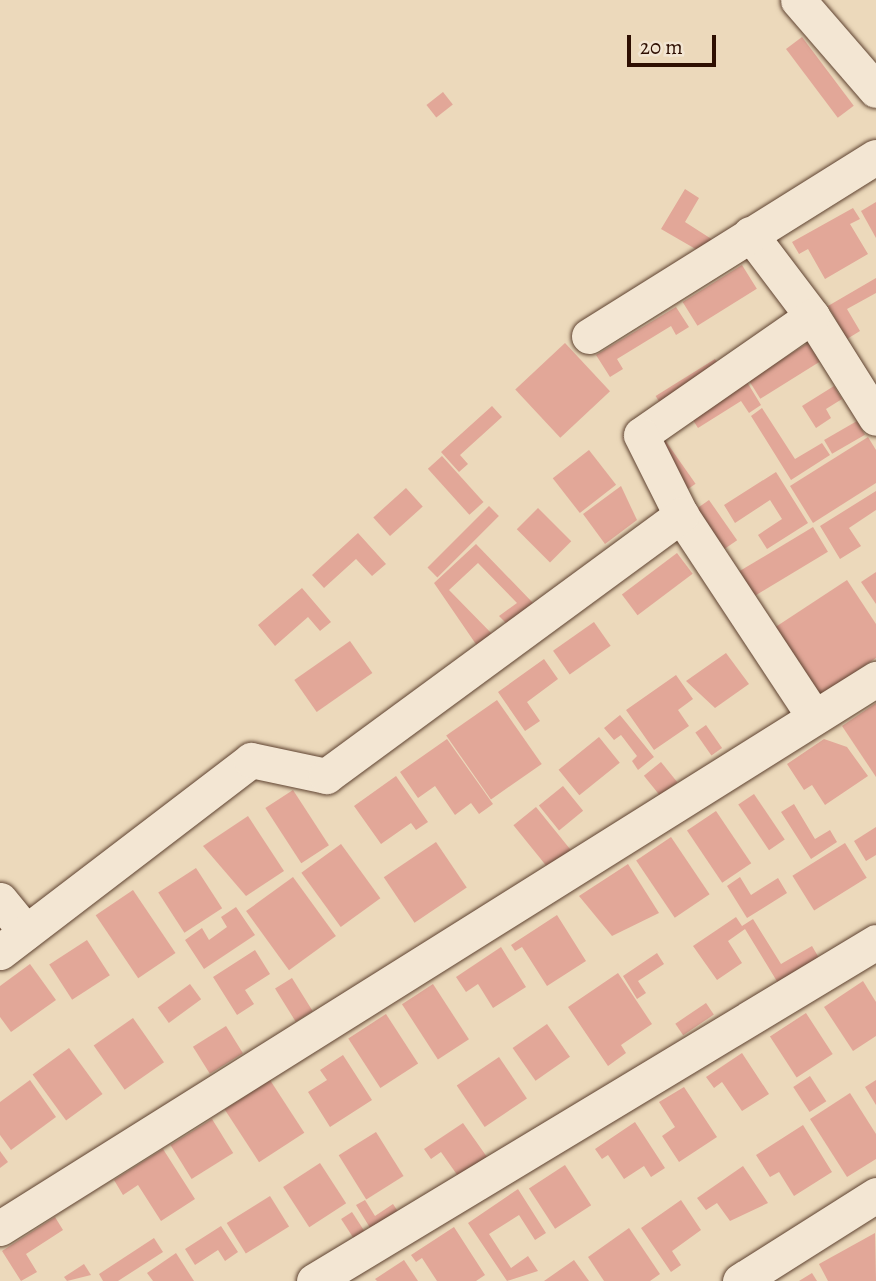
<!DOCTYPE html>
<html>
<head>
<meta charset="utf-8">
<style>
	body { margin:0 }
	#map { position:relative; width:876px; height:1281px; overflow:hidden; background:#ecd9bb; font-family:Alegreya,serif }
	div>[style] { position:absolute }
	.building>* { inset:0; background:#e2a798; transform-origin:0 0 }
	.roads { filter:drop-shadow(0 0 2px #5e4230) drop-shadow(0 0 2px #5e4230) }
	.street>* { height:35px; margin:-17.5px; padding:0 17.5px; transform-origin:17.5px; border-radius:17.5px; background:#f3e6d3 }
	span { translate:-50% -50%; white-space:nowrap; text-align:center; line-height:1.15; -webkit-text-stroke:7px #f3e6d3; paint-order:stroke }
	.scale { position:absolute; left:627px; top:35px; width:89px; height:32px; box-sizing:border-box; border:4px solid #2e0f02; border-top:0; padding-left:9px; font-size:21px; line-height:24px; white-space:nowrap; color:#2e0f02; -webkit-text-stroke:5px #f3e6d3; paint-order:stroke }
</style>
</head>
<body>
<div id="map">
	<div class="building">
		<div style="left:802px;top:37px;width:86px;height:20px;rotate:53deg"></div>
		<div style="left:443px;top:92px;width:16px;height:21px;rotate:52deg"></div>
		<div style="clip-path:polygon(685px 189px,699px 198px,685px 222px,713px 240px,699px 251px,661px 229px)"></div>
		<div style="clip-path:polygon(876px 202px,876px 238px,861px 211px)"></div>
		<div style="clip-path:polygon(853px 208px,860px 219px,850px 224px,868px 254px,825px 279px,808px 249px,799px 254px,792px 242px)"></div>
		<div style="left:742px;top:265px;width:28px;height:70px;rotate:58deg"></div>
		<div style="clip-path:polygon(876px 278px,876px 293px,847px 309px,860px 331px,847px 339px,828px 306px)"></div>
		<div style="clip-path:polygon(676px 307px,689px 327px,676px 335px,671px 326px,617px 359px,623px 369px,610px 377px,596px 355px)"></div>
		<div style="left:565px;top:343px;width:66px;height:68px;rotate:47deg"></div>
		<div style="left:808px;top:343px;width:22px;height:70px;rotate:58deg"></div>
		<div style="left:715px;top:359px;width:15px;height:70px;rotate:58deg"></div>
		<div style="clip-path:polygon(747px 382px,761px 405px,749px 413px,741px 401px,698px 428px,691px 417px)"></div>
		<div style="clip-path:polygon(834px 386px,842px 399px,826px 409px,831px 418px,816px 428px,802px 406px)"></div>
		<div style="clip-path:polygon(492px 406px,502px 417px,460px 455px,468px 464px,459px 472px,441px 452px)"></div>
		<div style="clip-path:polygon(762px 408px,795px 459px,822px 443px,830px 455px,791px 480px,751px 416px)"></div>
		<div style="left:857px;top:421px;width:16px;height:38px;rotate:60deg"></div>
		<div style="left:660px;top:433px;width:62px;height:13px;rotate:55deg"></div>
		<div style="clip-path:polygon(868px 437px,876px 450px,876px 483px,813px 523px,790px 486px)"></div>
		<div style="left:589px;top:450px;width:44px;height:46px;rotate:52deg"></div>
		<div style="left:442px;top:456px;width:62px;height:19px;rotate:48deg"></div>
		<div style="clip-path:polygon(776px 472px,808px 523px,767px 549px,758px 535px,782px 519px,770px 500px,735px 523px,724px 505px)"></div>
		<div style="clip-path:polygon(621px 486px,637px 520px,605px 544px,583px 514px)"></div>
		<div style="left:406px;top:488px;width:25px;height:44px;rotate:48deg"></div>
		<div style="clip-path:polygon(876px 491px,876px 510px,849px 528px,861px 546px,840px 559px,820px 526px)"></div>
		<div style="left:709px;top:500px;width:49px;height:16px;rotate:55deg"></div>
		<div style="left:489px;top:506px;width:14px;height:87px;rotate:45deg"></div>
		<div style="left:538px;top:508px;width:47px;height:30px;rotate:45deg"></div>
		<div style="left:813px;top:527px;width:29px;height:86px;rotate:59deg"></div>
		<div style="clip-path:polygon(358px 533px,386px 564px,372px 576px,356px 559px,324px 588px,312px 575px)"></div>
		<div style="clip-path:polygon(476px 544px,533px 603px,509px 626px,499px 616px,517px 603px,478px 563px,449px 590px,497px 639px,482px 653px,434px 583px)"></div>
		<div style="left:677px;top:553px;width:26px;height:69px;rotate:53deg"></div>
		<div style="clip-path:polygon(876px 572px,876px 604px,861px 582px)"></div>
		<div style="clip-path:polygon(847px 580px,876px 624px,876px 658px,820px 696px,774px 628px)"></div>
		<div style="clip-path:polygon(302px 588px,331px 622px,320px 631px,308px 617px,275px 646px,258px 625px)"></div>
		<div style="left:594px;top:622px;width:29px;height:50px;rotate:55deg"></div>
		<div style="left:350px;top:641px;width:39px;height:68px;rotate:55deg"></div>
		<div style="clip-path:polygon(726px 653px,749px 684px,715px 708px,686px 681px)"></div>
		<div style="clip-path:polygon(544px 659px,558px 679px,527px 702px,540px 721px,525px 731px,498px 692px)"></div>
		<div style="clip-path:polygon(676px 675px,693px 699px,678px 710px,689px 726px,654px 750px,626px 710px)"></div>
		<div style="left:497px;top:700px;width:78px;height:62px;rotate:55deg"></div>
		<div style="clip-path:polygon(876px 703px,876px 777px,842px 726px)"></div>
		<div style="clip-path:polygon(620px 715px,654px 757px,638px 770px,632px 761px,637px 756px,621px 735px,614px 740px,604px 728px)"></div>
		<div style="left:706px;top:725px;width:28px;height:13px;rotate:55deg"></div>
		<div style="left:599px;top:737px;width:33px;height:52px;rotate:51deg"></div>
		<div style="clip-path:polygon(447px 739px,493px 804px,479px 814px,471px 803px,455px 815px,435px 786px,418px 798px,400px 772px)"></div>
		<div style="clip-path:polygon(824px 739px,847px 747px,868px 776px,825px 805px,812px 785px,804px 790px,787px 764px)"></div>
		<div style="left:661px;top:762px;width:26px;height:22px;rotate:51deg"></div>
		<div style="clip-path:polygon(396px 776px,428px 822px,416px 830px,411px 823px,381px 844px,354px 806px)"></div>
		<div style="left:563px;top:786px;width:32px;height:31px;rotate:51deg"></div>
		<div style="left:293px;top:790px;width:66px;height:33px;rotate:57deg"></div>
		<div style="left:754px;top:794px;width:55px;height:19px;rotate:56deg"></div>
		<div style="clip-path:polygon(794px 804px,815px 839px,830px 830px,837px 842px,811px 859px,781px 812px)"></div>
		<div style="left:536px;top:807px;width:55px;height:29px;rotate:51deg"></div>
		<div style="left:716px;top:811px;width:63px;height:35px;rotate:56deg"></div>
		<div style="clip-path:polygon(248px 816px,284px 871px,246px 896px,203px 846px)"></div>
		<div style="clip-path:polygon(876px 827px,876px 855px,866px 861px,854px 841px)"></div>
		<div style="left:671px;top:837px;width:69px;height:42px;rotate:56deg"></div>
		<div style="left:436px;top:842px;width:55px;height:63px;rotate:56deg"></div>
		<div style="left:845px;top:843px;width:41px;height:62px;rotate:58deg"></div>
		<div style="left:341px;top:844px;width:67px;height:49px;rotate:54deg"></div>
		<div style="clip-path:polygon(628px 864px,659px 913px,612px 936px,579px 896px)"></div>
		<div style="left:196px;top:868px;width:48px;height:45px;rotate:57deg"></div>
		<div style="left:293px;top:877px;width:73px;height:58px;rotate:54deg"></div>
		<div style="clip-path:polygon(740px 877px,751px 895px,778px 878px,787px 893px,747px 918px,727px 886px)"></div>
		<div style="left:133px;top:890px;width:76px;height:45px;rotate:56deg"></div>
		<div style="clip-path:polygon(236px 907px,255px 935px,204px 969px,185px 940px,202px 928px,209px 940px,227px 927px,221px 917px)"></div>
		<div style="clip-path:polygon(557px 915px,586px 961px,547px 986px,522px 947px,515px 951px,511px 945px)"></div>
		<div style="clip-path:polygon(736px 917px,742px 926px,753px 919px,781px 964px,812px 946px,819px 958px,778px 983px,745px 929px,728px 941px,742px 963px,717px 980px,693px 946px)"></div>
		<div style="left:87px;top:940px;width:42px;height:45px;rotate:57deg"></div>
		<div style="clip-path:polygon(501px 947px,526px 987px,493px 1008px,478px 984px,466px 992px,456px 977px)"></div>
		<div style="clip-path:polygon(255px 950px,270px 974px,245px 990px,254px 1004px,237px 1015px,213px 977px)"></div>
		<div style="clip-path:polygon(657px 953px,664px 964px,638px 981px,646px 993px,637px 999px,623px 976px)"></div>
		<div style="clip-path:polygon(30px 964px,56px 1000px,11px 1032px,0 1017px,0 986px)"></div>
		<div style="clip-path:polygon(618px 973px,652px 1024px,621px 1045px,626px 1053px,608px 1066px,568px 1007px)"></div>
		<div style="left:292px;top:978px;width:39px;height:20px;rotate:58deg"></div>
		<div style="clip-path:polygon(863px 981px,876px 1002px,876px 1036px,853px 1051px,824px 1007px)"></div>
		<div style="left:190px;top:984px;width:19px;height:40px;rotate:54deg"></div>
		<div style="left:433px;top:984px;width:66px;height:37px;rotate:57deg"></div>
		<div style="left:706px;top:1003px;width:14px;height:37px;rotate:56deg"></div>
		<div style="left:806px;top:1013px;width:49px;height:43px;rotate:57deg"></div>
		<div style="left:386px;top:1014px;width:59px;height:45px;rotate:57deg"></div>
		<div style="left:133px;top:1018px;width:54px;height:48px;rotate:55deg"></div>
		<div style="left:547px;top:1024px;width:40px;height:42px;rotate:55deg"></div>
		<div style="left:226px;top:1026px;width:32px;height:39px;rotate:58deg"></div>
		<div style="left:69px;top:1048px;width:57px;height:45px;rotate:54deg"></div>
		<div style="clip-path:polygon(742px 1053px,769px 1094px,742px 1111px,722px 1082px,714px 1088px,706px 1077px)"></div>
		<div style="clip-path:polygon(343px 1055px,372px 1100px,330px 1127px,308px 1092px,327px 1080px,320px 1070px)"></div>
		<div style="left:499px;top:1057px;width:50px;height:51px;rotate:56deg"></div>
		<div style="left:810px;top:1076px;width:30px;height:20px;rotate:57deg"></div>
		<div style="clip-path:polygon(30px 1080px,56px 1117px,11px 1150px,0 1135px,0 1102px)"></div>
		<div style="left:270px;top:1080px;width:63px;height:54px;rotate:57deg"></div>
		<div style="clip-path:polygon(876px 1080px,876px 1105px,865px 1087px)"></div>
		<div style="clip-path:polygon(684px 1087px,717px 1137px,679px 1162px,662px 1136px,675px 1127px,659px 1102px)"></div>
		<div style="clip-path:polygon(850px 1093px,876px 1134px,876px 1159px,847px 1177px,810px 1119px)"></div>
		<div style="left:212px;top:1119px;width:40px;height:49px;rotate:58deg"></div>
		<div style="clip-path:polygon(635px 1122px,665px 1168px,651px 1177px,644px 1166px,624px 1179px,608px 1155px,602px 1159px,595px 1149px)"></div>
		<div style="clip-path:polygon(463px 1123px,487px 1157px,458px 1176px,441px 1152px,431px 1159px,424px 1149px)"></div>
		<div style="clip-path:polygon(803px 1125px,832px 1172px,794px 1196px,779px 1172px,770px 1177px,756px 1155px)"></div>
		<div style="left:376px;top:1132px;width:52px;height:44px;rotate:58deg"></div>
		<div style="clip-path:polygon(163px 1149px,195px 1199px,161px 1221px,138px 1185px,123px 1195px,114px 1180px)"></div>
		<div style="clip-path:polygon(0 1151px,8px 1162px,0 1168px)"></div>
		<div style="left:320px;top:1163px;width:48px;height:44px;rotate:57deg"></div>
		<div style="left:565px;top:1165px;width:48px;height:43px;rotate:57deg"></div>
		<div style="clip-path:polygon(743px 1166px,768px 1203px,730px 1221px,717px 1203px,706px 1210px,697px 1198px)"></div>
		<div style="clip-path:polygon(518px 1189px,546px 1233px,535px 1240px,519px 1215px,489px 1234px,511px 1268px,528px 1256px,538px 1271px,507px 1281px,468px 1223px)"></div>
		<div style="left:270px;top:1196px;width:36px;height:51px;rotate:58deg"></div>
		<div style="clip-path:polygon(365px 1200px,375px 1216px,393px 1204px,399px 1213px,372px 1231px,356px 1205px)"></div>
		<div style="clip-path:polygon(681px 1200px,701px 1230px,672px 1251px,681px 1265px,671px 1272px,641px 1228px)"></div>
		<div style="left:352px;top:1212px;width:31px;height:13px;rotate:57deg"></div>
		<div style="clip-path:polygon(55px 1217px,63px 1230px,26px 1254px,37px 1272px,21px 1281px,2px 1251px)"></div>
		<div style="clip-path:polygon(221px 1226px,238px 1252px,225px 1261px,218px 1250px,195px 1265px,185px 1249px)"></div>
		<div style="clip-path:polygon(454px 1227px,485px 1275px,476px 1281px,437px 1281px,422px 1258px,416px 1262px,411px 1255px)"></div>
		<div style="clip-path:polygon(629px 1228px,660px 1274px,650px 1281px,604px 1281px,588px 1257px)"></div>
		<div style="clip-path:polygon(875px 1233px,876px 1281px,828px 1281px,819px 1264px)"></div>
		<div style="clip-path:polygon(154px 1238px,163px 1252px,118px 1281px,103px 1281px,99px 1274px)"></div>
		<div style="clip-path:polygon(176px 1253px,194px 1281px,153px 1281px,147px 1273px)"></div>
		<div style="clip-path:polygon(404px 1260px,418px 1281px,377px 1281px,375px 1279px)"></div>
		<div style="clip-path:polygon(574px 1260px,589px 1281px,544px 1281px)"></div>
		<div style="clip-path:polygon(84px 1264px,91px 1275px,67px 1281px,64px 1277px)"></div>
		<div style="clip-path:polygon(812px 1273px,817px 1281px,799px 1281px)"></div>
	</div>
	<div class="roads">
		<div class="street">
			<div style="left:798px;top:0;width:119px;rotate:49.1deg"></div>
			<div style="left:750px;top:234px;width:103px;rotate:52.9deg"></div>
			<div style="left:812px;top:316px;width:120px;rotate:57.9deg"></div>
			<div style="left:812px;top:316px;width:208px;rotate:145.2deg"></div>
			<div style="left:641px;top:435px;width:89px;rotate:63.4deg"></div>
			<div style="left:681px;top:515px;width:242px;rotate:56.6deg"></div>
			<div style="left:589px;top:336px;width:338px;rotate:-32deg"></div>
			<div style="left:0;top:900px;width:41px;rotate:50.9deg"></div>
			<div style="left:0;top:952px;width:316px;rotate:-37.4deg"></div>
			<div style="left:251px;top:760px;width:77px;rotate:12deg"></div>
			<div style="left:326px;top:776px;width:441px;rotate:-36.3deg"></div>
			<div style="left:0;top:1228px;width:1034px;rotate:-32.08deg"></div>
			<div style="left:314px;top:1281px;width:656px;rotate:-31.1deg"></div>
			<div style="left:740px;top:1281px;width:161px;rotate:-32.3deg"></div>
		</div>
	</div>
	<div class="scale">20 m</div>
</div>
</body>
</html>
